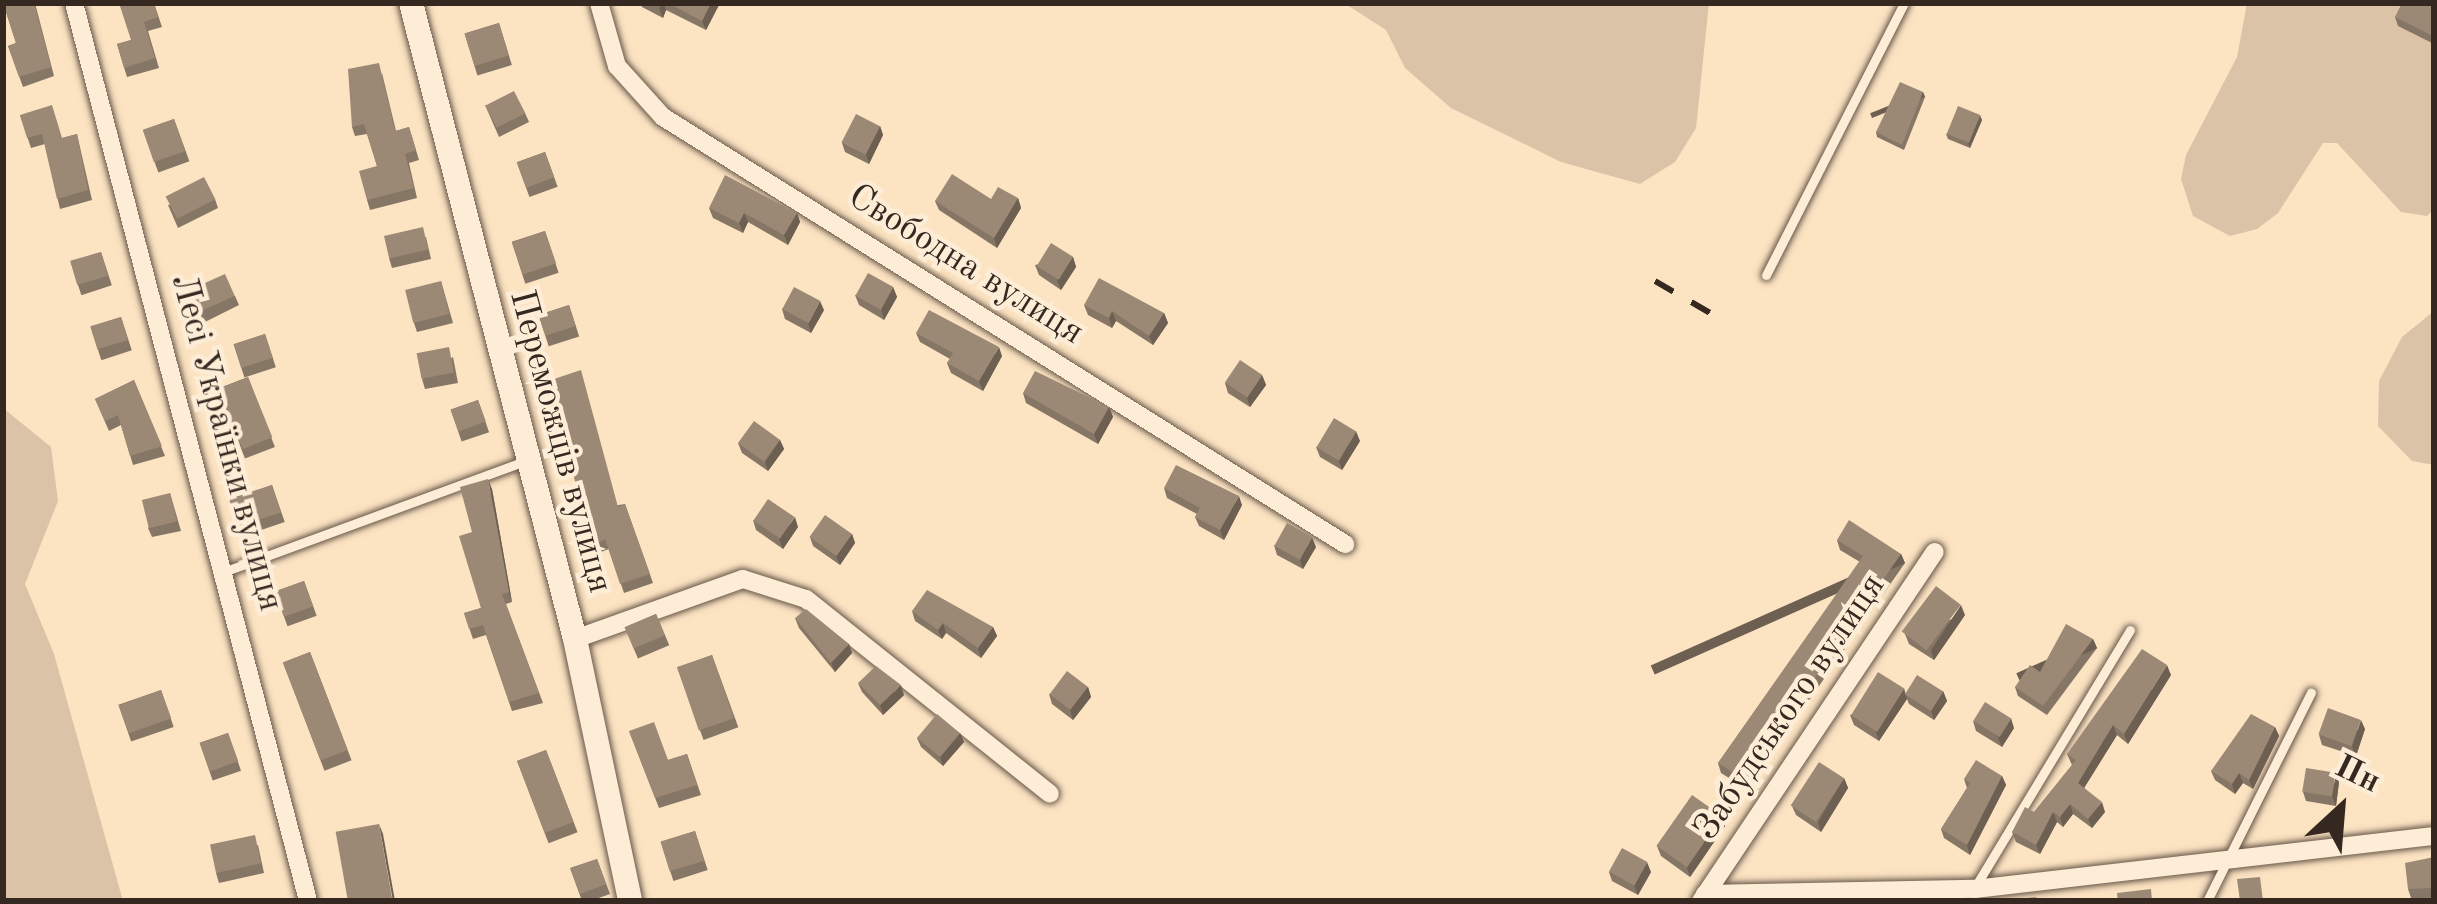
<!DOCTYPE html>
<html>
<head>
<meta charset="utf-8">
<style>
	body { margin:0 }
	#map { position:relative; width:2437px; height:904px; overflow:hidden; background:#fce3c2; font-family:"Old Standard TT",serif }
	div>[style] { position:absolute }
	.green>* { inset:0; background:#dac3a7 }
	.roads { filter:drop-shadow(0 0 3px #675749) drop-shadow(0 0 3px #675749) }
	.service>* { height:9px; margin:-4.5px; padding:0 4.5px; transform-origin:4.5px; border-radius:4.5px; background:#fdedd7 }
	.minor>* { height:18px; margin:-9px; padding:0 9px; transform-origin:9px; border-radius:9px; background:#fdedd7 }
	.secondary>* { height:24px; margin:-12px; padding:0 12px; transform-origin:12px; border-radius:12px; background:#fdedd7 }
	.rail>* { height:6px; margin-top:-3px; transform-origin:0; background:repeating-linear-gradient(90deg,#352821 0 21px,transparent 0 42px) }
	.wall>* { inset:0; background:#867665; transform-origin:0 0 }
	.shaded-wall>* { inset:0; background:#6d6052; transform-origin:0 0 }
	.building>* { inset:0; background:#9c8975; transform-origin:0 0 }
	span { translate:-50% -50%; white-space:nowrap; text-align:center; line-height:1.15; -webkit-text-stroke:9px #fdedd7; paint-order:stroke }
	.street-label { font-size:36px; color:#352821 }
	.frame { position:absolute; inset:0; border:6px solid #352821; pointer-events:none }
	.north { position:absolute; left:2281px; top:748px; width:120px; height:120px; -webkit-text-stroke:9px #fdedd7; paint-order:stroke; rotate:26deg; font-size:33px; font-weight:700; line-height:48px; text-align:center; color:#352821 }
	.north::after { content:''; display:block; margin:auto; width:42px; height:54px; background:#352821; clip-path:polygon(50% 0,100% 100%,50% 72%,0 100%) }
</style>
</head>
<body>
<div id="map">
	<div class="green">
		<div style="clip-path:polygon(1344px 3px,1709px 3px,1696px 128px,1675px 162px,1640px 184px,1561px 162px,1451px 108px,1405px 68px,1386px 30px)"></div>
		<div style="clip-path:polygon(2247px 3px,2434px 3px,2434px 209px,2427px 216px,2401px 212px,2337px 143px,2323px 143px,2278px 213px,2257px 229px,2230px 236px,2193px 216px,2181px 179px,2186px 155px,2237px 57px)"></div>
		<div style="clip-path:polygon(2434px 311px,2434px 465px,2412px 461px,2378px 426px,2379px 381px,2402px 337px)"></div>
		<div style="clip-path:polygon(3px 408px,51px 447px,58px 501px,25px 584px,54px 654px,123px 901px,3px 901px)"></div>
	</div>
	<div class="roads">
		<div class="service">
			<div style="left:1766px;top:275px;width:305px;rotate:-63.1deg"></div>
			<div style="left:226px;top:571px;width:319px;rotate:-20.2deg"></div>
			<div style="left:1975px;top:887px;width:300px;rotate:-58.9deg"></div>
			<div style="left:2207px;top:901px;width:233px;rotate:-63.5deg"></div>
		</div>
		<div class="minor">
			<div style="left:74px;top:3px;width:928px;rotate:75.39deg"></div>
			<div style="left:599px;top:3px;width:66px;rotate:74.1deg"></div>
			<div style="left:617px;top:66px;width:69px;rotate:48deg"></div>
			<div style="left:663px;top:117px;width:805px;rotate:32.05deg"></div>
			<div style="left:575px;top:639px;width:178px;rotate:-19.7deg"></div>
			<div style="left:743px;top:579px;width:66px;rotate:17.6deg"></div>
			<div style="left:806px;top:599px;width:312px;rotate:38.6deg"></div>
			<div style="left:1705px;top:894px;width:270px;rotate:-1.1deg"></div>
			<div style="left:1975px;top:889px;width:462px;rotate:-6.6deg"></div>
			<div style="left:1701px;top:901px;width:420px;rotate:-56.2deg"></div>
		</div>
		<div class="secondary">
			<div style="left:411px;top:3px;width:657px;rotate:75.54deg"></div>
			<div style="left:575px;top:639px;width:268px;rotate:78.1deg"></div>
		</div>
	</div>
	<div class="rail">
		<div style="left:1655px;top:281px;width:66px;rotate:30.1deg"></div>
	</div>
	<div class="wall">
		<div style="clip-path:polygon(3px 3px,35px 3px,54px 76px,23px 87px,8px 46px,16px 43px)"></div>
		<div style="clip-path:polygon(154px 3px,162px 27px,148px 31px,159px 68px,127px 77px,117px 44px,131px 40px)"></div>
		<div style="clip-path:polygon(641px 3px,720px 3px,706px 30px,666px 10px,663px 18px,642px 7px)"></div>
		<div style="clip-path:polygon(2434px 8px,2434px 44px,2398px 26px,2395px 17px)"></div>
		<div style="left:499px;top:23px;width:44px;height:36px;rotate:73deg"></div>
		<div style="clip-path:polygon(382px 73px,396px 131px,409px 127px,419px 160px,409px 163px,417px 198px,370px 210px,367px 200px,377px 166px,367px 134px,355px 136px,352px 127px)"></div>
		<div style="clip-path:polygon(1923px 92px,1925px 97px,1904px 150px,1877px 137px,1876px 132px)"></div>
		<div style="clip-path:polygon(485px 105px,525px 113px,529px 122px,499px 137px)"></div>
		<div style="clip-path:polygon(20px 115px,62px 138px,77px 134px,92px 200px,60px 209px,45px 144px,31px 148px)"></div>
		<div style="left:174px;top:119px;width:45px;height:33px;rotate:70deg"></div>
		<div style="clip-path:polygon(1982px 120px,1970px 148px,1948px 139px,1946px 134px)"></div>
		<div style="clip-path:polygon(880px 126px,883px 135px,869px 164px,845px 152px,842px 143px)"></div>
		<div style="left:545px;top:152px;width:37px;height:30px;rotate:70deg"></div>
		<div style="clip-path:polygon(1018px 198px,1021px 208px,997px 248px,939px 210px,935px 201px)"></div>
		<div style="clip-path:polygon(215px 199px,218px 208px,178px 228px,168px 205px)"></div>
		<div style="clip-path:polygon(709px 208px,797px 213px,800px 222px,788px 245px,748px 222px,743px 233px,713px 218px)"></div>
		<div style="left:545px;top:231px;width:44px;height:35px;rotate:72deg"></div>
		<div style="clip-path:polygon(426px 237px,431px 259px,392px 268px,389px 258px)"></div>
		<div style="left:101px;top:252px;width:35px;height:32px;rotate:72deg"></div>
		<div style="clip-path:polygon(1073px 257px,1076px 267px,1061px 290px,1039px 275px,1035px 265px)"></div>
		<div style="clip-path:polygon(441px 281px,453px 323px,417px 332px,414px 323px)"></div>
		<div style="clip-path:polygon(893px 287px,897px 297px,884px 320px,859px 305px,855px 295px)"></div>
		<div style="clip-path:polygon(185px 293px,235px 296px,239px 305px,199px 325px)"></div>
		<div style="left:569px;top:305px;width:33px;height:32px;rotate:72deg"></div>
		<div style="clip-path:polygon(1084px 305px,1164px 313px,1168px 323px,1153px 345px,1116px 321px,1112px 328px,1088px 315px)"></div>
		<div style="clip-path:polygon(782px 309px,824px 310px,811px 333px,785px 319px)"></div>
		<div style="left:121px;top:317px;width:35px;height:32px;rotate:72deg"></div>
		<div style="clip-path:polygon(916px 333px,1002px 356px,983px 391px,951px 373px,947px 363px,950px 359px,920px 342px)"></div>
		<div style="left:265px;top:334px;width:35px;height:33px;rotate:72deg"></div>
		<div style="clip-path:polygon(453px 357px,458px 383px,425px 389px,422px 379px)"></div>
		<div style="clip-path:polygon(1262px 375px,1266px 385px,1250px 407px,1228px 393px,1225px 383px)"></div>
		<div style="left:248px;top:377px;width:75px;height:32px;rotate:69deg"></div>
		<div style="clip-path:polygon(134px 380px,165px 456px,133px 465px,121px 425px,109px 431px,95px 399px)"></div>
		<div style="clip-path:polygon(1023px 393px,1109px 407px,1113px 417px,1098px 444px,1026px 403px)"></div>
		<div style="left:478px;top:400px;width:34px;height:29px;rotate:71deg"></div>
		<div style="clip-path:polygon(780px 440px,784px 449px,768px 471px,742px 453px,738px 443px)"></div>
		<div style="clip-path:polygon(1360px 441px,1342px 470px,1320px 457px,1316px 447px)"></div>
		<div style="left:272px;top:485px;width:39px;height:45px;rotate:71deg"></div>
		<div style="clip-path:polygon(1164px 488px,1242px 505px,1224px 540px,1199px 526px,1195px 517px,1197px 514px,1167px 498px)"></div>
		<div style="clip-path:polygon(492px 489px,512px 602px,506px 604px,543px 703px,512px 711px,486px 635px,473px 639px,464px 613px,481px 608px,472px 532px)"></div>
		<div style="clip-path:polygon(170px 493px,181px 531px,152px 537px,148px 528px)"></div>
		<div style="clip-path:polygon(625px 504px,653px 583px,624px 593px,609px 549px,598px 553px,582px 511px)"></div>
		<div style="clip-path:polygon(753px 520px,798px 527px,783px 549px,756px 530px)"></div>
		<div style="clip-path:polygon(852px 534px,855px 543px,840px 565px,813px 546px,810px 537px)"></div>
		<div style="clip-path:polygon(1837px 540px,1901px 554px,1905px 563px,1747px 789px,1721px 773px,1718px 763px,1860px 562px,1840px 550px)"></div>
		<div style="clip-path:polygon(1274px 545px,1316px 547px,1303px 569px,1277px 555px)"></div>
		<div style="left:304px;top:581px;width:37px;height:31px;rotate:70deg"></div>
		<div style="clip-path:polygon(912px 611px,993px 627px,997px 636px,981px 658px,946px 633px,942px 639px,915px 621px)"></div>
		<div style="left:656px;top:614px;width:34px;height:34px;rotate:67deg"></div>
		<div style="clip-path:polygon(1965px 615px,1934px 660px,1909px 644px,1905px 634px)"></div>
		<div style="clip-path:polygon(795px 618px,849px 644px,852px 653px,835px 672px,799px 628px)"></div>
		<div style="clip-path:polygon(2093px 639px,2097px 648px,2047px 715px,2018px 696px,2015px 687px)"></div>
		<div style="left:310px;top:652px;width:116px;height:29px;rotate:69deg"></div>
		<div style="left:712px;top:655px;width:77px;height:37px;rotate:70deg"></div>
		<div style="clip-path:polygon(2171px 675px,2128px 744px,2117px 735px,2084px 788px,2105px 812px,2092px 828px,2073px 814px,2063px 827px,2057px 822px,2040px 854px,2016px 842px,2012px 832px,2034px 812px,2072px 765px,2067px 754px)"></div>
		<div style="clip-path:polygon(858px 683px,904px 695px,883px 715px,862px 692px)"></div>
		<div style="clip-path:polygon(1088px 687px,1091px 697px,1073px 720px,1052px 704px,1049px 694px)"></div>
		<div style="left:161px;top:690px;width:39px;height:45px;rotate:71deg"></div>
		<div style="clip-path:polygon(1943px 691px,1947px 701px,1934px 720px,1909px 704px,1907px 699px,1879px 741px,1854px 725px,1850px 715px,1906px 694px)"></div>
		<div style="clip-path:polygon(1973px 721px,2014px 728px,2002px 747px,1976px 731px)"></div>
		<div style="clip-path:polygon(2275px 727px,2279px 736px,2253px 789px,2243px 783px,2235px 794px,2215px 780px,2211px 771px)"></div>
		<div style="clip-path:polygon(2365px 729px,2356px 756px,2322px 745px,2319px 735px)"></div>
		<div style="clip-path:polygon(629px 731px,668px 760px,687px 754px,701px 795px,659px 808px)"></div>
		<div style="left:228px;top:733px;width:40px;height:30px;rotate:71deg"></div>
		<div style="clip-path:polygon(960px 733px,964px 742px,943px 766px,921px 747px,917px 738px)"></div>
		<div style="left:546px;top:750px;width:88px;height:31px;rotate:69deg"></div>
		<div style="clip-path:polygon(2002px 776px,2006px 785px,1970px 855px,1944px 838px,1941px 829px,1967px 788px,1964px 779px)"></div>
		<div style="clip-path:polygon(1844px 778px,1848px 788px,1821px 832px,1796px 815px,1792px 806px)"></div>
		<div style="clip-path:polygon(2339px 782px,2336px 806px,2306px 801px,2303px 792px)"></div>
		<div style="clip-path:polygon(1722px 816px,1725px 826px,1690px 877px,1661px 856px,1657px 846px)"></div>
		<div style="left:695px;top:831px;width:41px;height:36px;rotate:72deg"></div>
		<div style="clip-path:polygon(258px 845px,264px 873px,219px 883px,216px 873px)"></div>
		<div style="clip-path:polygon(2434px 857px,2434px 898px,2411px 898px,2408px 889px)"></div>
		<div style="clip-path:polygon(597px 859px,610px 894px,590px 901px,582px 901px,570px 868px)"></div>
		<div style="clip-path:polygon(1609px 872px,1651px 872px,1638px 895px,1612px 881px)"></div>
	</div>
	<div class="shaded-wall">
		<div style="clip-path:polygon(662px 3px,664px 3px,666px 10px,663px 18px,659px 8px)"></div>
		<div style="clip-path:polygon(711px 3px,720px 3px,706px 30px,702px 21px)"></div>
		<div style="left:1923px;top:92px;width:5px;height:57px;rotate:68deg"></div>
		<div style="clip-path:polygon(1980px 115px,1982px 120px,1970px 148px,1968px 143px)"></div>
		<div style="clip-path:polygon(880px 126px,883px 135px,869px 164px,866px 154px)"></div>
		<div style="clip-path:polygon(1018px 198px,1021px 208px,997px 248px,994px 238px)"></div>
		<div style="clip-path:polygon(744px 213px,748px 222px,743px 233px,739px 223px)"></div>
		<div style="clip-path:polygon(797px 213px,800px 222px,788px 245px,784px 235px)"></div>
		<div style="clip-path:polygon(1073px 257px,1076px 267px,1061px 290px,1057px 280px)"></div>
		<div style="clip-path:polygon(893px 287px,897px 297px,884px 320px,881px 310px)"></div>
		<div style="clip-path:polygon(820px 301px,824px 310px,811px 333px,808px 323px)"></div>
		<div style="clip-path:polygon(1112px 311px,1116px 321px,1112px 328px,1109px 318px)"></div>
		<div style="clip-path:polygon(1164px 313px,1168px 323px,1153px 345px,1149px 336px)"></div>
		<div style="clip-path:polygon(999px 347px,1002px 356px,983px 391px,979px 381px)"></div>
		<div style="clip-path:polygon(1262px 375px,1266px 385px,1250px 407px,1247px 398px)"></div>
		<div style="clip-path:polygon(1109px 407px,1113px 417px,1098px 444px,1094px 434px)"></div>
		<div style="clip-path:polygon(1356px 431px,1360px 441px,1342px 470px,1339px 461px)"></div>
		<div style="clip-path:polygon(780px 440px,784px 449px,768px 471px,765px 462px)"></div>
		<div style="clip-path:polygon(488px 479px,492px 489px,512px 602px,509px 592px)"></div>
		<div style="clip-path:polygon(1239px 496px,1242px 505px,1224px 540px,1220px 530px)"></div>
		<div style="clip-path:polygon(795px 517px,798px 527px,783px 549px,779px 539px)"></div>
		<div style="clip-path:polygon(852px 534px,855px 543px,840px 565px,836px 556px)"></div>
		<div style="clip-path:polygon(1312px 537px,1316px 547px,1303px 569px,1300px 560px)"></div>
		<div style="left:1901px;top:554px;width:10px;height:274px;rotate:66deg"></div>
		<div style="clip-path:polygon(1961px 605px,1965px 615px,1934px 660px,1931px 650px)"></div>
		<div style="clip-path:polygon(943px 623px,946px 633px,942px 639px,938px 630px)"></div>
		<div style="clip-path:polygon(993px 627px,997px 636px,981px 658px,978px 648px)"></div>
		<div style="left:2093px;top:639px;width:10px;height:84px;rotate:66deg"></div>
		<div style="clip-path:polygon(849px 644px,852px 653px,835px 672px,831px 663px)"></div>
		<div style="clip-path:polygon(2167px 665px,2171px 675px,2128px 744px,2124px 734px)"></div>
		<div style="clip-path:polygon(901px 685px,904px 695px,883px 715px,880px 705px)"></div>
		<div style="clip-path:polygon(1088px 687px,1091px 697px,1073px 720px,1070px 710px)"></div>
		<div style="clip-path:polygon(1904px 688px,1907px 699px,1879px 741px,1876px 732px)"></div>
		<div style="clip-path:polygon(1943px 691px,1947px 701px,1934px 720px,1931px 711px)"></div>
		<div style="clip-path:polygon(2011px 718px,2014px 728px,2002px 747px,1998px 738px)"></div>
		<div style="clip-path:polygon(2361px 720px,2365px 729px,2356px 756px,2352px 746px)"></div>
		<div style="clip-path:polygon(2113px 725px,2117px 735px,2081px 793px,2078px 783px)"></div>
		<div style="clip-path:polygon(2275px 727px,2279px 736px,2253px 789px,2249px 780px)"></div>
		<div style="clip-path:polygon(960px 733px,964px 742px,943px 766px,940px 757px)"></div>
		<div style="clip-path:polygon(2239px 773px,2243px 783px,2235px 794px,2232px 784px)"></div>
		<div style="clip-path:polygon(2336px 773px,2339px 782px,2336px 806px,2332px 797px)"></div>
		<div style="clip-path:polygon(2002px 776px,2006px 785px,1970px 855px,1967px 845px)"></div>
		<div style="clip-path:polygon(1844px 778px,1848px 788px,1821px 832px,1818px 822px)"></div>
		<div style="clip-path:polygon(2102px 802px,2105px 812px,2092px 828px,2088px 819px)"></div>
		<div style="clip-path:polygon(2070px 804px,2073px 814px,2063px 827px,2060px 817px)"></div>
		<div style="clip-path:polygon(2053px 812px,2057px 822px,2040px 854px,2036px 845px)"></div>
		<div style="clip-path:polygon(1722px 816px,1725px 826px,1690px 877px,1687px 868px)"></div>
		<div style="clip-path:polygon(379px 824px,383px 834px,395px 901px,393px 901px)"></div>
		<div style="clip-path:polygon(1647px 862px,1651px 872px,1638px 895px,1634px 885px)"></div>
	</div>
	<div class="building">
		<div style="clip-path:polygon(3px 3px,34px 3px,51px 67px,19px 77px,8px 46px,16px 43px)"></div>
		<div style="clip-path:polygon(119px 3px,154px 3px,158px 17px,144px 22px,155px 58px,124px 68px,117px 44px,131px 40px)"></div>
		<div style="clip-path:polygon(668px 3px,711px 3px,702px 21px)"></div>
		<div style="clip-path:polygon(2402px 3px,2424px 3px,2434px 8px,2433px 36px,2395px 17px)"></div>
		<div style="left:499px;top:23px;width:34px;height:36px;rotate:73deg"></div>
		<div style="clip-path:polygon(379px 63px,395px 131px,409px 127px,416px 150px,405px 154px,414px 188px,367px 200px,359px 171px,377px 166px,364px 124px,352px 127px,348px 69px)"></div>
		<div style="clip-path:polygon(1900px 82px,1923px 92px,1902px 145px,1876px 132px)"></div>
		<div style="left:514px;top:91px;width:25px;height:32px;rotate:63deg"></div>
		<div style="clip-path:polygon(52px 105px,62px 138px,77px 134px,88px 190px,57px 199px,42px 134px,27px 138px,20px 115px)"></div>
		<div style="left:1958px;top:106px;width:24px;height:30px;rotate:22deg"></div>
		<div style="left:856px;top:114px;width:27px;height:32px;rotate:27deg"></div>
		<div style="left:174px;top:119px;width:34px;height:33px;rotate:71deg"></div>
		<div style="left:545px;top:152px;width:27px;height:30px;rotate:70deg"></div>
		<div style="clip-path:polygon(952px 174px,991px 199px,998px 187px,1018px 198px,994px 238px,935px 201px)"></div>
		<div style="clip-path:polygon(725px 175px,797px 213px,784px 235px,744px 213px,739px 223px,709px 208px)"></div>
		<div style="left:204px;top:177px;width:25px;height:43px;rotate:63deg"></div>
		<div style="left:423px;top:227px;width:23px;height:40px;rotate:77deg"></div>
		<div style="left:545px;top:231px;width:34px;height:35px;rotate:71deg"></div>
		<div style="left:1051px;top:243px;width:26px;height:27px;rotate:32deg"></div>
		<div style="left:101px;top:252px;width:25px;height:32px;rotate:74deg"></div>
		<div style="left:868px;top:273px;width:29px;height:26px;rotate:29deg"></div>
		<div style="left:225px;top:274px;width:24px;height:44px;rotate:66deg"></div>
		<div style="clip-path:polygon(1099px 278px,1164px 313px,1149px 336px,1112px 311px,1109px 318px,1084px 305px)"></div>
		<div style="left:441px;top:281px;width:34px;height:37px;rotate:76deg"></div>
		<div style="left:794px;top:287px;width:30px;height:25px;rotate:28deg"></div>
		<div style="left:569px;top:305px;width:22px;height:32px;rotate:72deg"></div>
		<div style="clip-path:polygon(929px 310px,999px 347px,979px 381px,947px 363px,953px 353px,916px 333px)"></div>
		<div style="left:121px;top:317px;width:24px;height:32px;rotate:73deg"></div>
		<div style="left:265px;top:334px;width:25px;height:33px;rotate:72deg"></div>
		<div style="left:449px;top:347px;width:26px;height:33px;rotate:79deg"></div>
		<div style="left:1240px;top:360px;width:27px;height:27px;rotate:34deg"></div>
		<div style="clip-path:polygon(581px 370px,618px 507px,625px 504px,650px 574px,620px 584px,605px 539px,595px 544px,582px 511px,551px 380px)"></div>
		<div style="clip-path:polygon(1035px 371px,1109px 407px,1094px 434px,1023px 393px)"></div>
		<div style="left:248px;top:377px;width:65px;height:32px;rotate:68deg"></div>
		<div style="clip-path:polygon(134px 380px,162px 446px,130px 456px,118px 415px,105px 421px,95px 399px)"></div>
		<div style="left:478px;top:400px;width:23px;height:29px;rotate:70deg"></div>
		<div style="left:1334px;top:418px;width:26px;height:34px;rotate:31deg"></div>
		<div style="left:754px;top:421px;width:32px;height:27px;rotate:36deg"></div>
		<div style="clip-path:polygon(1176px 465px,1239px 496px,1220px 530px,1195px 517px,1200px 508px,1164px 488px)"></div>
		<div style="clip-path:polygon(488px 479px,509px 592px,502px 594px,539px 693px,509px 702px,483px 625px,469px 629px,464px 613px,481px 608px,459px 536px,472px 532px,460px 487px)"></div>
		<div style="left:272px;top:485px;width:29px;height:45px;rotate:72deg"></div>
		<div style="left:170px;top:493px;width:29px;height:29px;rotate:76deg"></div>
		<div style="left:768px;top:499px;width:32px;height:26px;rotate:34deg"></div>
		<div style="left:825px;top:515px;width:33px;height:27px;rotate:35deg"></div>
		<div style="clip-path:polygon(1849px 520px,1901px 554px,1744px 779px,1718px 763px,1863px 556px,1837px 540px)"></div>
		<div style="left:1287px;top:523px;width:29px;height:26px;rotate:29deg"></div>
		<div style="left:304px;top:581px;width:27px;height:31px;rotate:70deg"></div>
		<div style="left:1936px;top:586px;width:31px;height:57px;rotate:37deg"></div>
		<div style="clip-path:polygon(927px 590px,993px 627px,978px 648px,943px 623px,938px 630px,912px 611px)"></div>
		<div style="clip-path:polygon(806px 609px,849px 644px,831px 663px,795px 618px)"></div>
		<div style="left:656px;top:614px;width:23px;height:34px;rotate:67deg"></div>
		<div style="clip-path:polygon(2066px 624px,2093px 639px,2043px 706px,2015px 687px,2030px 665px,2040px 672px)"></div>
		<div style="clip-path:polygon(2142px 649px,2167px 665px,2124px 734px,2113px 725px,2078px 783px,2102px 802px,2088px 819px,2070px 804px,2060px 817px,2053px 812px,2036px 845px,2012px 832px,2025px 807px,2034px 812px,2076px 760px,2067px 754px)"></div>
		<div style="left:310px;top:652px;width:105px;height:29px;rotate:69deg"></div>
		<div style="left:712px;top:655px;width:67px;height:37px;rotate:71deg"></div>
		<div style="clip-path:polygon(876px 666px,901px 685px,880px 705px,858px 683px)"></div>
		<div style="left:1067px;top:671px;width:26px;height:29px;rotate:37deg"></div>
		<div style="left:1878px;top:672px;width:31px;height:51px;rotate:32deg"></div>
		<div style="left:1917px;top:675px;width:31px;height:23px;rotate:32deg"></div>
		<div style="left:161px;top:690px;width:30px;height:45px;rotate:70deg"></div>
		<div style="left:1985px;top:702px;width:31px;height:22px;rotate:32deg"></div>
		<div style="left:2328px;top:708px;width:35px;height:28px;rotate:20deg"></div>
		<div style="left:937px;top:714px;width:30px;height:31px;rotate:40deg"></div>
		<div style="clip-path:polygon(2251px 714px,2275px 727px,2249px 780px,2239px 773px,2232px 784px,2211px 771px)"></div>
		<div style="clip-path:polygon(654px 722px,668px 760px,687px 754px,697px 785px,655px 798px,629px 731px)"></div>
		<div style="left:228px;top:733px;width:30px;height:30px;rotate:70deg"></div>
		<div style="left:546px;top:750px;width:77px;height:31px;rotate:69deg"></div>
		<div style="clip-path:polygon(1976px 760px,2002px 776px,1967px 845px,1941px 829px,1970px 783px,1964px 779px)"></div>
		<div style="left:1819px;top:762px;width:30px;height:52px;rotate:33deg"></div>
		<div style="left:2306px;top:768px;width:30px;height:24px;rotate:9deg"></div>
		<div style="left:1692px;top:795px;width:37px;height:62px;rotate:35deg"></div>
		<div style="left:379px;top:824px;width:78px;height:44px;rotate:80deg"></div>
		<div style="left:695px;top:831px;width:31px;height:36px;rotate:73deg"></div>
		<div style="left:255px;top:835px;width:29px;height:46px;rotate:78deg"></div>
		<div style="left:1622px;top:848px;width:29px;height:27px;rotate:29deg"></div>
		<div style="clip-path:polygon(2434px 857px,2434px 888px,2408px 889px,2405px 863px)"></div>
		<div style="left:597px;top:859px;width:27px;height:28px;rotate:70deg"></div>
		<div style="clip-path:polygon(2260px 877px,2263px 901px,2240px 901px,2237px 879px)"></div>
		<div style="clip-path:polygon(2151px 889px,2152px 901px,2118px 901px,2117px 893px)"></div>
		<div style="clip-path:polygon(2036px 897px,2036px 901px,1998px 901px)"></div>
	</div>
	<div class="street-label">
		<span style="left:965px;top:266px;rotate:32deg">Свободна вулиця</span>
		<span style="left:559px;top:442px;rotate:75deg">Переможців вулиця</span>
		<span style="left:225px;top:443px;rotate:75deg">Лесі Українки вулиця</span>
		<span style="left:1791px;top:708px;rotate:-56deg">Забудського вулиця</span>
	</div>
	<div class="frame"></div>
	<div class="north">Пн</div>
</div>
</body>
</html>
